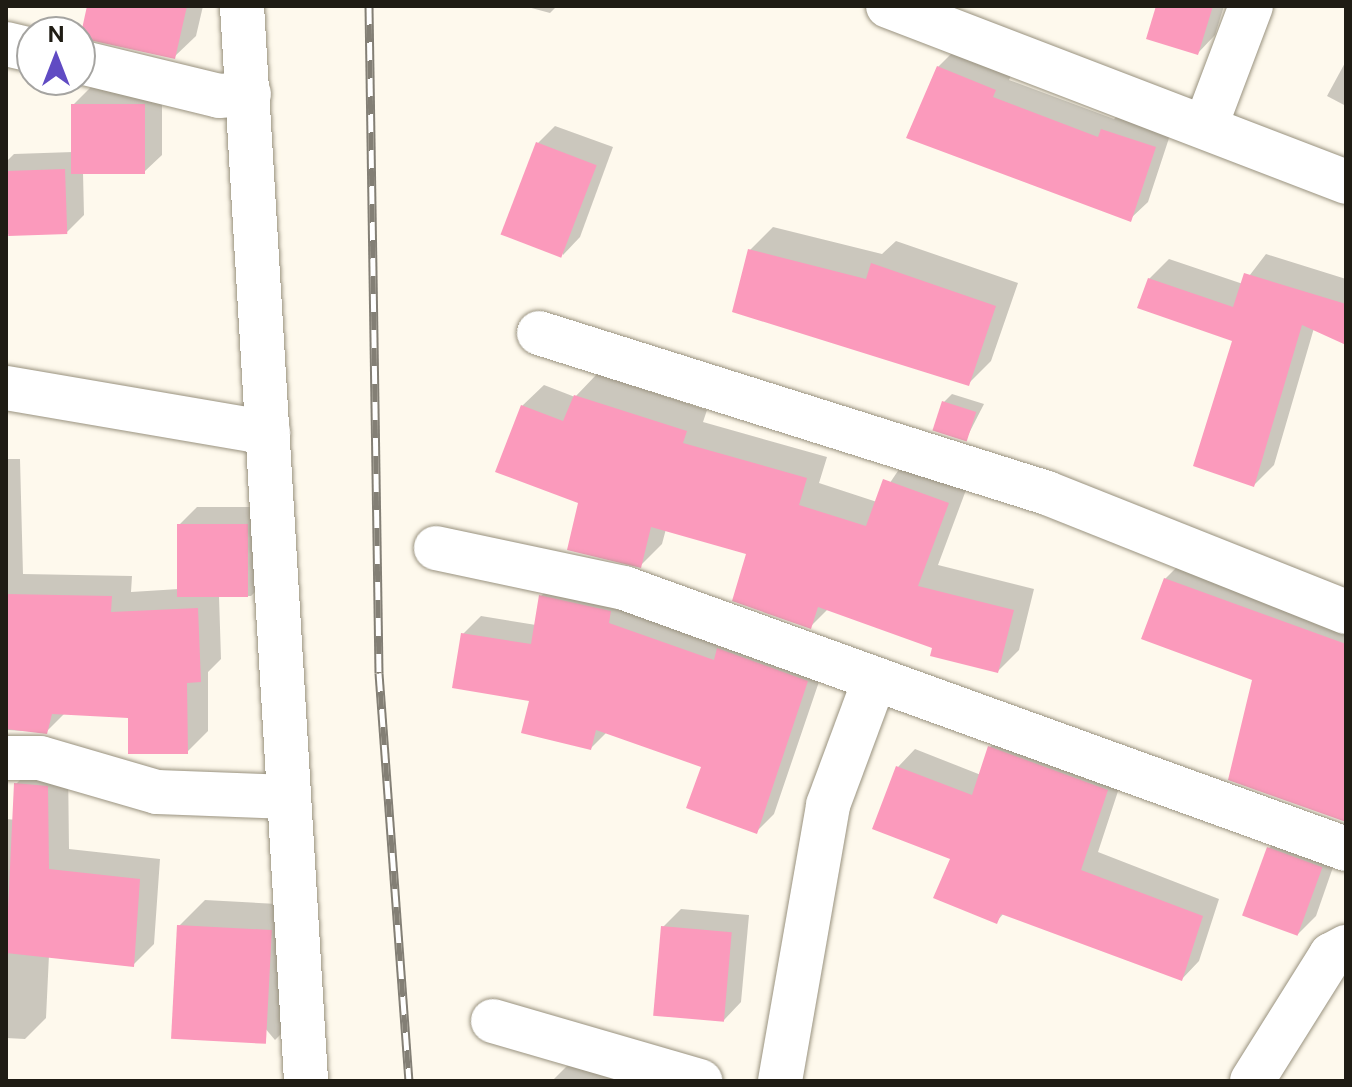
<!DOCTYPE html>
<html>
<head>
<meta charset="utf-8">
<style>
	body { margin:0 }
	#map { position:relative; width:1352px; height:1087px; overflow:hidden; background:#fef9ed; font-family:"Public Sans",sans-serif }
	div>[style] { position:absolute }
	.shadow>* { inset:0; background:#0003 }
	.building>* { inset:0; background:#fb9abc; transform-origin:0 0 }
	.roads { filter:drop-shadow(0 0 2px #99927f) drop-shadow(0 0 2px #99927f) }
	.minor>* { height:44px; margin:-22px; padding:0 22px; transform-origin:22px; border-radius:22px; background:#fff }
	.rail>* { height:9px; margin-top:-4.5px; transform-origin:0; background:repeating-linear-gradient(90deg,#fff 0 18px,#837f75 0 36px); box-sizing:border-box; border-block:2px solid #837f75 }
	span { translate:-50% -50%; white-space:nowrap; text-align:center; line-height:1.15; -webkit-text-stroke:6px #fff; paint-order:stroke }
	.frame { position:absolute; inset:0; border:8px solid #1f1c14; pointer-events:none }
	.north { position:absolute; left:16px; top:16px; width:80px; height:80px; box-sizing:border-box; background:#fff; border:2px solid #a5a4a1; border-radius:50%; rotate:0deg; font-size:22px; font-weight:700; line-height:32px; text-align:center; color:#1f1c14 }
	.north::after { content:''; display:block; margin:auto; width:28px; height:36px; background:#604bc3; clip-path:polygon(50% 0,100% 100%,50% 72%,0 100%) }
</style>
</head>
<body>
<div id="map">
	<div class="shadow">
		<div style="clip-path:polygon(89px 6px,203px 6px,196px 36px,174px 57px)"></div>
		<div style="clip-path:polygon(524px 6px,557px 6px,550px 13px)"></div>
		<div style="clip-path:polygon(1158px 6px,1224px 6px,1215px 35px,1198px 53px)"></div>
		<div style="clip-path:polygon(956px 49px,1012px 73px,1009px 80px,1114px 119px,1121px 112px,1172px 129px,1148px 202px,1130px 219px,938px 67px)"></div>
		<div style="clip-path:polygon(1346px 61px,1346px 106px,1327px 96px)"></div>
		<div style="clip-path:polygon(91px 87px,162px 87px,162px 155px,144px 172px,83px 172px,84px 215px,66px 233px,6px 234px,6px 162px,14px 154px,73px 152px,73px 105px)"></div>
		<div style="clip-path:polygon(555px 126px,613px 147px,580px 237px,563px 255px,538px 143px)"></div>
		<div style="clip-path:polygon(773px 227px,882px 254px,896px 241px,1018px 283px,991px 361px,968px 384px,750px 250px)"></div>
		<div style="clip-path:polygon(1266px 254px,1346px 279px,1346px 343px,1314px 328px,1274px 465px,1254px 485px,1234px 340px,1149px 279px,1169px 259px,1243px 284px)"></div>
		<div style="clip-path:polygon(597px 374px,707px 410px,703px 422px,827px 457px,819px 483px,877px 502px,906px 459px,969px 482px,938px 565px,1034px 589px,1019px 650px,998px 671px,829px 608px,810px 627px,749px 553px,666px 529px,662px 544px,641px 565px,580px 502px,522px 406px,544px 385px,575px 397px)"></div>
		<div style="clip-path:polygon(952px 394px,984px 404px,966px 439px,944px 402px)"></div>
		<div style="clip-path:polygon(6px 459px,20px 459px,23px 574px,132px 576px,131px 592px,179px 589px,179px 525px,197px 507px,265px 507px,269px 578px,251px 596px,219px 596px,221px 659px,208px 672px,208px 731px,187px 752px,130px 716px,65px 713px,46px 732px,6px 730px)"></div>
		<div style="clip-path:polygon(1186px 558px,1346px 616px,1346px 820px,1255px 678px,1165px 579px)"></div>
		<div style="clip-path:polygon(558px 579px,825px 664px,774px 814px,757px 831px,703px 766px,607px 732px,591px 748px,463px 634px,481px 616px,536px 625px,541px 596px)"></div>
		<div style="clip-path:polygon(1007px 730px,1124px 773px,1098px 852px,1219px 899px,1199px 961px,1182px 979px,1004px 913px,997px 921px,952px 858px,898px 767px,915px 749px,981px 775px,990px 747px)"></div>
		<div style="clip-path:polygon(37px 763px,68px 765px,69px 849px,160px 859px,154px 944px,133px 965px,49px 955px,46px 1018px,25px 1039px,6px 1038px,6px 819px,17px 820px,16px 784px)"></div>
		<div style="clip-path:polygon(1287px 831px,1339px 850px,1316px 916px,1298px 934px,1269px 848px)"></div>
		<div style="clip-path:polygon(205px 900px,297px 905px,301px 1014px,275px 1040px,179px 926px)"></div>
		<div style="clip-path:polygon(681px 909px,749px 915px,741px 1002px,724px 1020px,663px 927px)"></div>
		<div style="clip-path:polygon(567px 1066px,642px 1066px,642px 1081px,552px 1081px)"></div>
	</div>
	<div class="building">
		<div style="clip-path:polygon(87px 6px,187px 6px,175px 59px,80px 38px)"></div>
		<div style="clip-path:polygon(1156px 6px,1213px 6px,1198px 55px,1146px 39px)"></div>
		<div style="clip-path:polygon(937px 66px,996px 90px,993px 97px,1098px 137px,1101px 129px,1156px 147px,1131px 222px,906px 138px)"></div>
		<div style="left:71px;top:104px;width:74px;height:70px"></div>
		<div style="left:536px;top:142px;width:65px;height:99px;rotate:21deg"></div>
		<div style="left:65px;top:169px;width:65px;height:59px;rotate:88deg"></div>
		<div style="clip-path:polygon(748px 249px,866px 279px,871px 263px,996px 306px,969px 386px,732px 312px)"></div>
		<div style="clip-path:polygon(1244px 273px,1346px 304px,1346px 345px,1302px 325px,1254px 487px,1193px 466px,1232px 341px,1137px 308px,1148px 278px,1233px 307px)"></div>
		<div style="clip-path:polygon(574px 395px,687px 431px,683px 443px,807px 478px,799px 505px,866px 526px,883px 479px,949px 503px,918px 586px,1014px 610px,998px 673px,930px 656px,932px 648px,818px 607px,811px 629px,732px 601px,746px 554px,651px 527px,641px 568px,567px 550px,578px 503px,495px 472px,521px 405px,563px 421px)"></div>
		<div style="left:942px;top:401px;width:36px;height:31px;rotate:18deg"></div>
		<div style="left:177px;top:524px;width:71px;height:73px"></div>
		<div style="clip-path:polygon(1164px 578px,1346px 644px,1346px 822px,1228px 780px,1252px 680px,1141px 639px)"></div>
		<div style="clip-path:polygon(6px 594px,112px 596px,111px 612px,198px 608px,201px 682px,187px 683px,188px 754px,128px 754px,128px 718px,52px 714px,47px 734px,6px 729px)"></div>
		<div style="clip-path:polygon(539px 595px,611px 611px,609px 623px,714px 660px,717px 648px,808px 681px,757px 834px,686px 808px,701px 767px,596px 730px,591px 750px,521px 733px,529px 701px,452px 688px,461px 633px,531px 644px)"></div>
		<div style="clip-path:polygon(988px 746px,1108px 790px,1081px 870px,1203px 916px,1182px 981px,1001px 914px,997px 924px,933px 898px,950px 859px,872px 829px,896px 766px,972px 795px)"></div>
		<div style="clip-path:polygon(14px 783px,48px 786px,49px 869px,140px 879px,134px 967px,6px 953px)"></div>
		<div style="left:1267px;top:847px;width:59px;height:73px;rotate:20deg"></div>
		<div style="left:177px;top:925px;width:95px;height:114px;rotate:3deg"></div>
		<div style="left:661px;top:926px;width:71px;height:90px;rotate:5deg"></div>
	</div>
	<div class="roads">
		<div class="minor">
			<div style="left:242px;top:6px;width:1077px;rotate:86.59deg"></div>
			<div style="left:888px;top:6px;width:491px;rotate:21deg"></div>
			<div style="left:6px;top:44px;width:27px;rotate:13deg"></div>
			<div style="left:80px;top:62px;width:143px;rotate:13.7deg"></div>
			<div style="left:219px;top:96px;width:30px;rotate:-4deg"></div>
			<div style="left:1206px;top:125px;width:127px;rotate:-69.3deg"></div>
			<div style="left:539px;top:333px;width:533px;rotate:17.48deg"></div>
			<div style="left:1047px;top:493px;width:322px;rotate:21.7deg"></div>
			<div style="left:6px;top:388px;width:266px;rotate:9.7deg"></div>
			<div style="left:436px;top:548px;width:192px;rotate:12deg"></div>
			<div style="left:624px;top:588px;width:768px;rotate:19.87deg"></div>
			<div style="left:6px;top:758px;width:34px"></div>
			<div style="left:40px;top:758px;width:122px;rotate:16.2deg"></div>
			<div style="left:157px;top:792px;width:132px;rotate:2.2deg"></div>
			<div style="left:493px;top:1021px;width:216px;rotate:16.2deg"></div>
			<div style="left:780px;top:1081px;width:280px;rotate:-80.1deg"></div>
			<div style="left:828px;top:805px;width:132px;rotate:-69.6deg"></div>
			<div style="left:1252px;top:1081px;width:149px;rotate:-57.9deg"></div>
			<div style="left:1331px;top:955px;width:17px;rotate:-28deg"></div>
		</div>
	</div>
	<div class="rail">
		<div style="left:369px;top:6px;width:667px;rotate:89.14deg"></div>
		<div style="left:379px;top:673px;width:409px;rotate:85.8deg"></div>
	</div>
	<div class="frame"></div>
	<div class="north">N</div>
</div>
</body>
</html>
